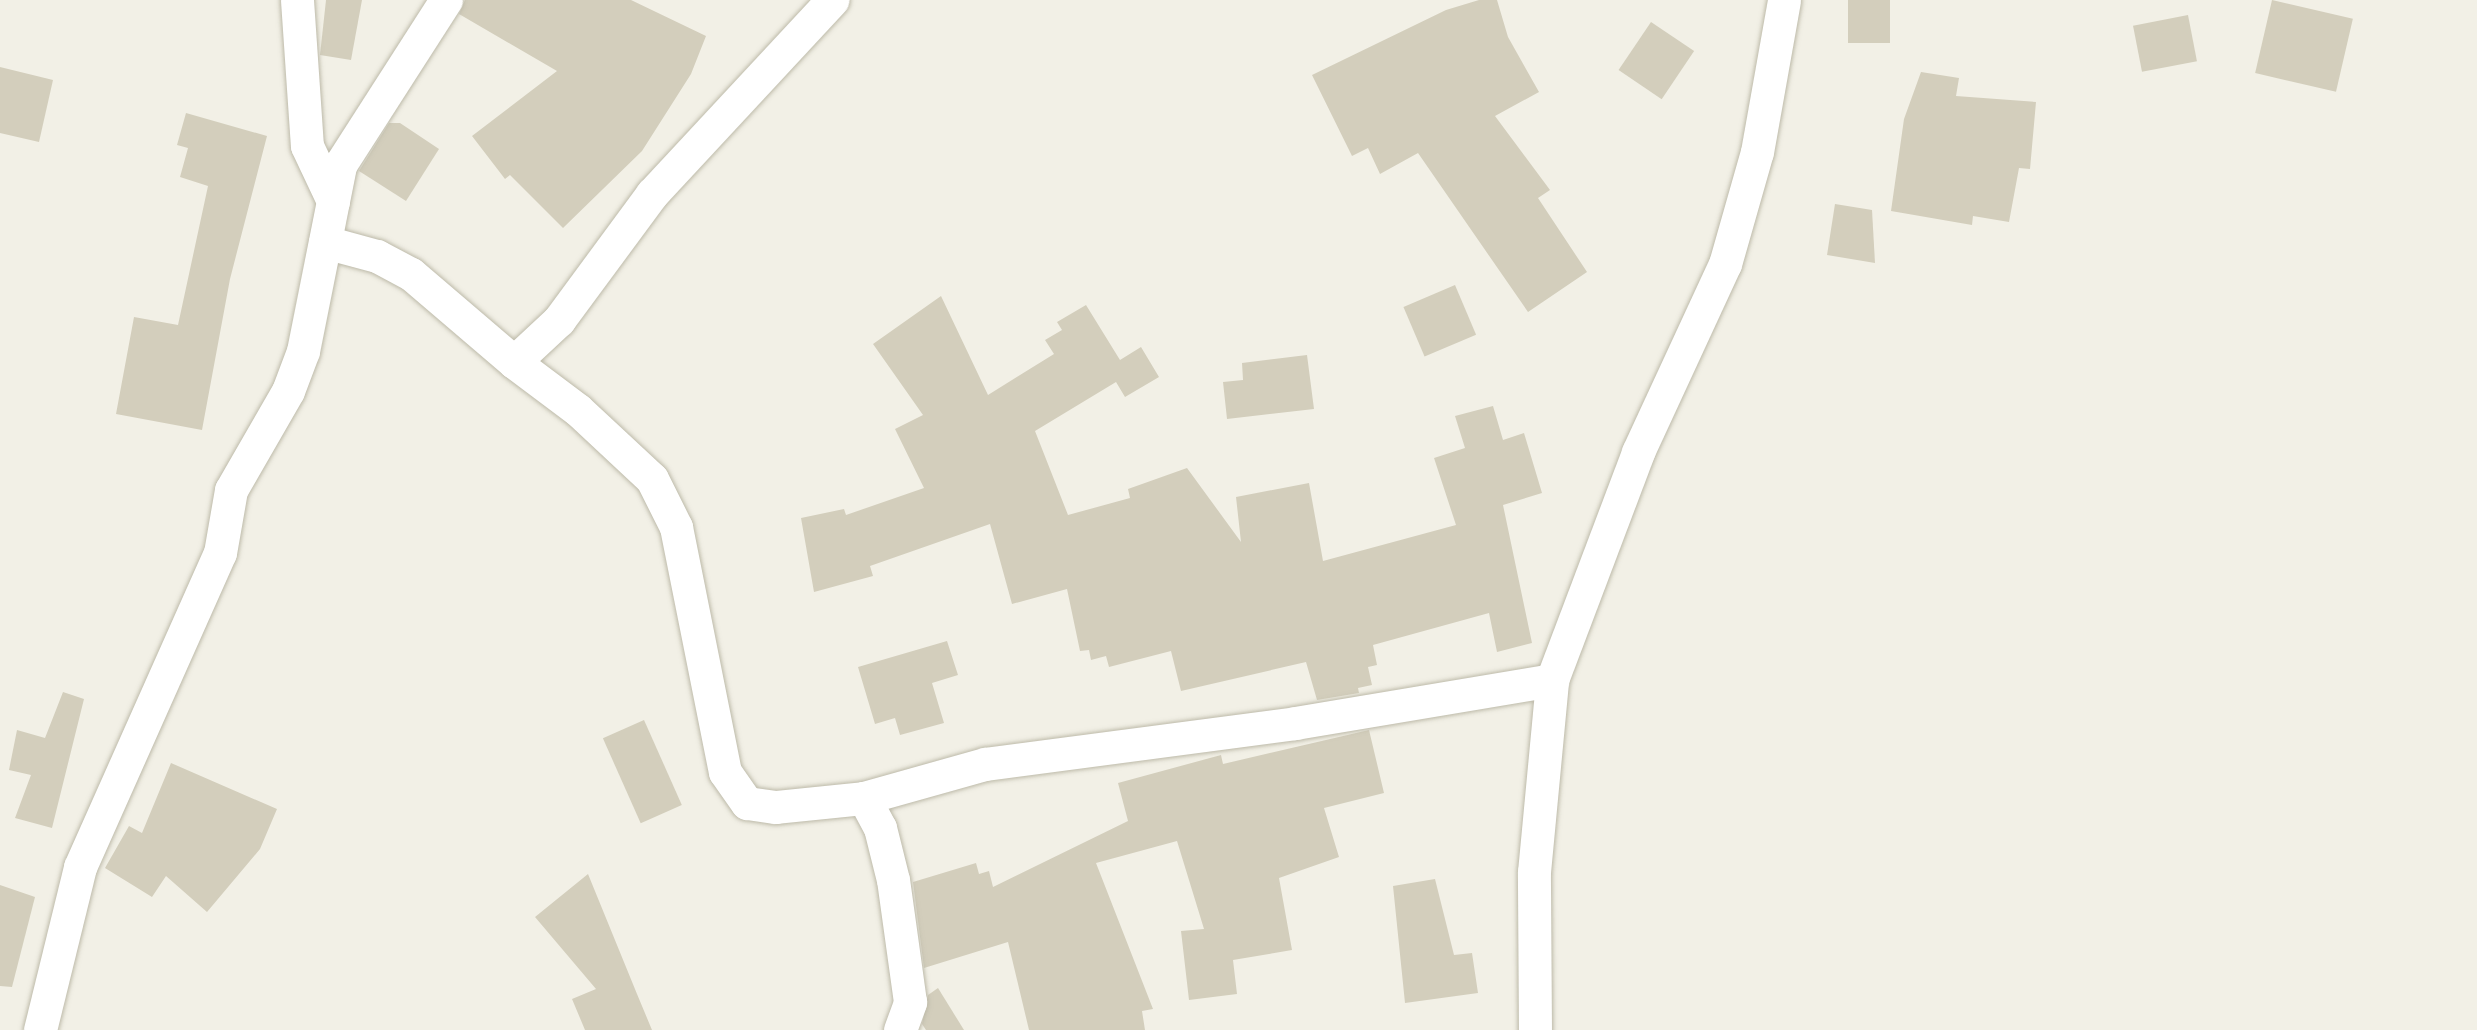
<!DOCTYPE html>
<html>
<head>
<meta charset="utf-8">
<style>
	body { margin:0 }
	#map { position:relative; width:2477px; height:1030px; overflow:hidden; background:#f2f0e6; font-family:"PT Sans Narrow",sans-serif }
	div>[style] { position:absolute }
	.building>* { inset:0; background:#d3cebc; transform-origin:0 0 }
	.roads { filter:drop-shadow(0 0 2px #bdbaa9) drop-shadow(0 0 2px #bdbaa9) }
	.minor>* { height:33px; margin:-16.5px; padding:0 16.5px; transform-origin:16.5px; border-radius:16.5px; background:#fff }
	span { translate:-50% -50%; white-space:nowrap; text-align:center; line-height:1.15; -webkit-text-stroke:4.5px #fff; paint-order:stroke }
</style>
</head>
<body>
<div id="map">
	<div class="building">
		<div style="clip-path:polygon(326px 0,362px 0,351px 60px,320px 55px)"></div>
		<div style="clip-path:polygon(465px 0,631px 0,706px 36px,691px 74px,642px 151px,563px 228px,510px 175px,505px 179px,472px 136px,557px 71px,459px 14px)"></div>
		<div style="clip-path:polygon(1479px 0,1497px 0,1508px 37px,1539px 92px,1495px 116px,1550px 190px,1538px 198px,1587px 272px,1528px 312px,1418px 153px,1380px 174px,1368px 148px,1352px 156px,1312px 75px,1446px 10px)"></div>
		<div style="left:1848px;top:0;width:42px;height:43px"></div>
		<div style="left:2272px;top:0;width:83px;height:75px;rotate:13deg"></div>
		<div style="left:2188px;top:15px;width:47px;height:56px;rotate:79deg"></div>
		<div style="left:1651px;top:22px;width:52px;height:58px;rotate:34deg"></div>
		<div style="clip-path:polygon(0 67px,53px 80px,39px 142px,0 133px)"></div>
		<div style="clip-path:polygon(1921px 72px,1959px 78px,1956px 96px,2036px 102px,2030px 169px,2019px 168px,2009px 222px,1973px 216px,1972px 225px,1891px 211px,1904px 119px)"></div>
		<div style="clip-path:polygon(186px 113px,267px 136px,230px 279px,202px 430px,116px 414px,134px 317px,178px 325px,208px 186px,180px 177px,188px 148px,177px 145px)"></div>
		<div style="clip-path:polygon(389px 123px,400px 123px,439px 149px,406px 201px,359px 171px)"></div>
		<div style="clip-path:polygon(1835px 204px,1872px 210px,1875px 263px,1827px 255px)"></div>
		<div style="left:1455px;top:285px;width:54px;height:56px;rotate:67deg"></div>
		<div style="clip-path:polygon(941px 296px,988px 395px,1054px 354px,1045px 340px,1062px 330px,1057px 322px,1086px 305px,1120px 360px,1141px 347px,1159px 377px,1125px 397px,1116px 382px,1035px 431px,1068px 515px,1130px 498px,1128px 489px,1187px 468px,1241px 542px,1236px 497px,1309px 483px,1323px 561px,1456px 525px,1434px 458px,1465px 448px,1455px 416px,1493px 406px,1503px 440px,1524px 433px,1542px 493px,1503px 505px,1532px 643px,1497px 652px,1489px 613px,1373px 645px,1377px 665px,1368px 667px,1372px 685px,1358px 688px,1359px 693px,1317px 700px,1306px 662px,1181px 691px,1171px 651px,1109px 667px,1106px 656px,1091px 660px,1089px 650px,1080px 651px,1067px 589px,1012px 604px,990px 524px,870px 566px,873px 576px,814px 592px,801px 518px,844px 509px,846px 515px,924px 488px,895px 429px,923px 415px,873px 344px)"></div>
		<div style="clip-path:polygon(1307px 355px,1314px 409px,1227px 419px,1223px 382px,1243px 380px,1242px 363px)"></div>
		<div style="clip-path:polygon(947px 641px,958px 675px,932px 683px,944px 723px,900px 735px,895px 718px,875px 724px,858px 667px)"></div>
		<div style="clip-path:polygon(63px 692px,84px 699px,52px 828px,15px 818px,31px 775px,9px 770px,17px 730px,45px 738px)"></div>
		<div style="left:644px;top:720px;width:93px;height:45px;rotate:66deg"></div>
		<div style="clip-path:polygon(1369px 730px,1384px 793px,1324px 808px,1339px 857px,1279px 878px,1292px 950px,1233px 960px,1237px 994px,1189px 1000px,1181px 931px,1204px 929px,1177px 841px,1096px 863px,1153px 1009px,1142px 1011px,1145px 1030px,1029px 1030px,1008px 942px,924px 968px,913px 882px,976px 863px,979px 874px,989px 871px,993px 887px,1128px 821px,1118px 783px,1221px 755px,1223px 764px)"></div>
		<div style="clip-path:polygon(171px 763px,277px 809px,260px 849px,207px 912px,166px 876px,152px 897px,105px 868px,129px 826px,142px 833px)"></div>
		<div style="clip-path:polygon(588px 874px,637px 994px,652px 1030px,585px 1030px,572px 999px,596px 989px,535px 917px)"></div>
		<div style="clip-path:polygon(1435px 879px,1454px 955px,1472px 953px,1478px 993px,1405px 1003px,1393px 886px)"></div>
		<div style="clip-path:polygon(0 885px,35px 897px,12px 987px,0 986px)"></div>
		<div style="clip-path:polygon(938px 988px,964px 1030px,926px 1030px,922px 1024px,928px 995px)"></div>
	</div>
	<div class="roads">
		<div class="minor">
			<div style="left:297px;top:0;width:146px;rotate:86.1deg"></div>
			<div style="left:307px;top:146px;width:61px;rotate:64.7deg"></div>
			<div style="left:325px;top:242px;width:54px;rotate:15.1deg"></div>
			<div style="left:377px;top:256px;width:38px;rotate:28deg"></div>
			<div style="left:411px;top:274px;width:135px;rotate:40.5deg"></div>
			<div style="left:514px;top:362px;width:62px;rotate:-43deg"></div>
			<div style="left:559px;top:320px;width:157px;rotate:-53.6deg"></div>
			<div style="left:652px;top:194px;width:265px;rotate:-47.1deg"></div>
			<div style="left:514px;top:362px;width:80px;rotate:36.9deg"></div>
			<div style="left:578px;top:410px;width:101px;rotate:43deg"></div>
			<div style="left:652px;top:479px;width:54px;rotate:63.4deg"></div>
			<div style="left:676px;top:527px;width:250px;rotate:78.7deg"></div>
			<div style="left:725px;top:772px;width:38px;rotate:55deg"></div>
			<div style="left:747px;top:803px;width:29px;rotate:8deg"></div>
			<div style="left:776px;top:807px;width:88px;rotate:-5.8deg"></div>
			<div style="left:40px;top:1030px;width:168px;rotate:-76.2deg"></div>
			<div style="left:80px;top:867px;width:344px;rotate:-66deg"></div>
			<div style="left:220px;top:553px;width:64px;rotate:-80.1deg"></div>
			<div style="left:231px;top:490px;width:114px;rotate:-60.1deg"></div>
			<div style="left:288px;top:391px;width:43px;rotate:-69.4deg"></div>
			<div style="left:303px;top:351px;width:190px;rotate:-78.7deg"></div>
			<div style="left:340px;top:165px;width:196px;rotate:-57.3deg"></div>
			<div style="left:900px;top:1030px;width:30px;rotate:-70deg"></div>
			<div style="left:910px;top:1002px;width:123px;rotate:-97.9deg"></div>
			<div style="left:893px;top:880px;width:54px;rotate:-104deg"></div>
			<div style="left:880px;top:828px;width:34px;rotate:-118deg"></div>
			<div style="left:864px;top:798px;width:126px;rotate:-15.7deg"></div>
			<div style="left:985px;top:764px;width:313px;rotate:-7.5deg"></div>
			<div style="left:1295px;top:723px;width:261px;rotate:-9.5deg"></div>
			<div style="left:1535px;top:1030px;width:158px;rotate:-90.4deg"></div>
			<div style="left:1534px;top:872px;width:193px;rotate:-84.6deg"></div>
			<div style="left:1552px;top:680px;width:244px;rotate:-69.3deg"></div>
			<div style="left:1638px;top:452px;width:207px;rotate:-65.2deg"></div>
			<div style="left:1725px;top:264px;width:116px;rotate:-74.1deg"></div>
			<div style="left:1757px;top:152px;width:154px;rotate:-79.9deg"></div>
		</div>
	</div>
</div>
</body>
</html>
